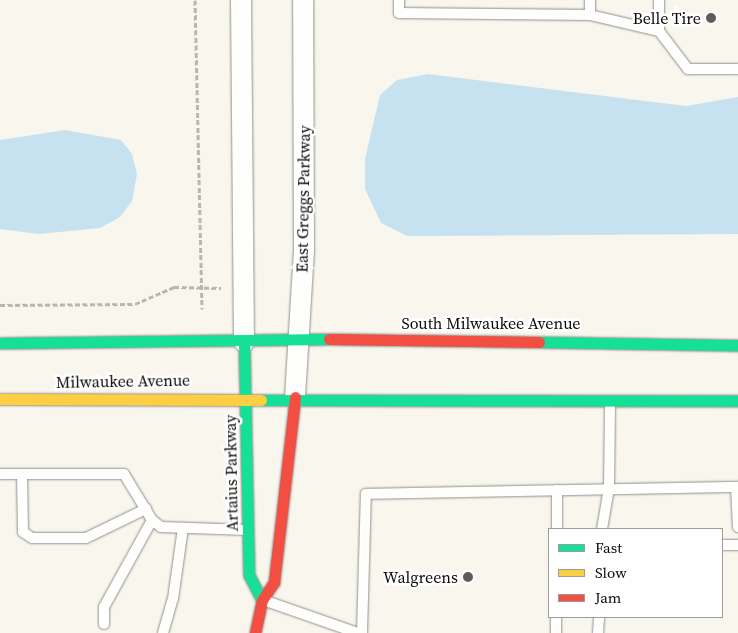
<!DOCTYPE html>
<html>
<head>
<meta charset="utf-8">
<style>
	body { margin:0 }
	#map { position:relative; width:738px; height:633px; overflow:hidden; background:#f8f6ed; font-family:"Source Serif 4",serif }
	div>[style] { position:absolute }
	.water>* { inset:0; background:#c6e2f0 }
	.path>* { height:3px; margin-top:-1.5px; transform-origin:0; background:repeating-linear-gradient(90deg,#b7b6b5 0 5px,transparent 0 7.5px) }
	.roads { filter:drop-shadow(0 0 1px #91908c) drop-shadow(0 0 1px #91908c) }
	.lane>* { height:10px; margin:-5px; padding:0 5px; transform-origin:5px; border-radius:5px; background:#fefefc }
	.street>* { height:20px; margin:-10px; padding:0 10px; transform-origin:10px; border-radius:10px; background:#fefefc }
	.fast>* { height:11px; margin:-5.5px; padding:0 5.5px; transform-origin:5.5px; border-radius:5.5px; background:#16e098 }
	.slow>* { height:11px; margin:-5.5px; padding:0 5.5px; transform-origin:5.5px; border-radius:5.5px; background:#ffcf43 }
	.jam>* { height:11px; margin:-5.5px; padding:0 5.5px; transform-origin:5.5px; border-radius:5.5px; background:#f24e42 }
	.dots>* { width:14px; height:14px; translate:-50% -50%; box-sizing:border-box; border:2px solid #fff; border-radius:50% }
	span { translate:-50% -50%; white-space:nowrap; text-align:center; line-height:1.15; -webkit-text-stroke:5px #fff; paint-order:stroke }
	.poi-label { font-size:16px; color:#0a0a0a }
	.right { translate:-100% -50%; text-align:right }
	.street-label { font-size:16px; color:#0a0a0a }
	.legend { position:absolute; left:548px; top:528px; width:175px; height:90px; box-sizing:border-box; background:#fff; border:1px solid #9d9d9d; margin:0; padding:6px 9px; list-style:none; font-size:15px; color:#0a0a0a }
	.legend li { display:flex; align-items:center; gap:10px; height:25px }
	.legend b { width:25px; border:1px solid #9d9d9d }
</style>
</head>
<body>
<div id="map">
	<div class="water">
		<div style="clip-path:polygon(428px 74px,686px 106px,738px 97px,738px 234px,407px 236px,381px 223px,365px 189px,365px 159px,380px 95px,397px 80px)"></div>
		<div style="clip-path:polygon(65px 130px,121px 140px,132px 154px,137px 174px,132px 201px,120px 217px,100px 228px,39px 234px,0 229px,0 140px)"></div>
	</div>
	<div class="path">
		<div style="left:195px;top:0;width:309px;rotate:88.7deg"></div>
		<div style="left:0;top:305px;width:135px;rotate:-0.4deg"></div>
		<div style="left:135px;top:304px;width:43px;rotate:-23.6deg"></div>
		<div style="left:174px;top:287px;width:47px;rotate:1.2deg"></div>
	</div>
	<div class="roads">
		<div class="lane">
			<div style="left:399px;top:0;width:13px;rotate:90deg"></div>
			<div style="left:399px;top:13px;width:191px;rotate:0.6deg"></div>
			<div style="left:590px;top:15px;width:15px;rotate:-90deg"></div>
			<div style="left:590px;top:15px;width:71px;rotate:13.1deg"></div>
			<div style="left:659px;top:31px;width:48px;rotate:52.7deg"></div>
			<div style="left:688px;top:69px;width:50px"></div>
			<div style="left:659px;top:31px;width:31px;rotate:-90deg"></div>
			<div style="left:0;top:474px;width:124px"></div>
			<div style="left:124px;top:474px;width:54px;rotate:58.7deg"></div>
			<div style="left:152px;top:520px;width:11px;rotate:38deg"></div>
			<div style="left:161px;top:527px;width:87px;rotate:2deg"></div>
			<div style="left:22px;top:474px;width:58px;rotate:89deg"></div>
			<div style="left:23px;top:532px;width:11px;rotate:34deg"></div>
			<div style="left:32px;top:538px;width:54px"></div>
			<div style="left:86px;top:538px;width:67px;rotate:-25.8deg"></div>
			<div style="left:736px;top:487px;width:40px;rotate:87.1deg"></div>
			<div style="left:557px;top:529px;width:39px;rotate:-90deg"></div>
			<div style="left:602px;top:529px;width:42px;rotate:-80.3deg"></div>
			<div style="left:609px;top:488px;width:86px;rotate:-89.3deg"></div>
			<div style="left:722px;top:545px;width:16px"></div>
			<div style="left:263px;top:600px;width:101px;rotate:19.2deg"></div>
			<div style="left:104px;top:624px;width:17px;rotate:-90deg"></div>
			<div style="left:104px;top:607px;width:99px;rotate:-61.1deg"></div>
			<div style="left:163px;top:633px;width:35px;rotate:-74deg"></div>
			<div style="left:173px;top:599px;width:72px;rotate:-82deg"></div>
			<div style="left:362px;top:633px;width:139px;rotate:-88.4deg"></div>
			<div style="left:366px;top:494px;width:372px;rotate:-1.1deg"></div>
			<div style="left:556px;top:633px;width:16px;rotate:-90deg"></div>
			<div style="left:598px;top:633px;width:16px;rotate:-86deg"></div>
		</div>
		<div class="street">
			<div style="left:241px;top:0;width:342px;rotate:89.5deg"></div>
			<div style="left:295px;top:397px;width:146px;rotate:-86.5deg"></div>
			<div style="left:304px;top:251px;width:251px;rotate:-90.2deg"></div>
		</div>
		<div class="fast">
			<div style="left:244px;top:342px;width:233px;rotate:88.8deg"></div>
			<div style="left:249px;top:575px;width:28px;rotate:63deg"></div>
			<div style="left:539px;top:342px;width:199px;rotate:0.9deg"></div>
			<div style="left:0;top:343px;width:329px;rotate:-0.7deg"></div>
			<div style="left:261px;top:400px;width:477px;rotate:0.1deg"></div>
		</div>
		<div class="slow">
			<div style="left:0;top:399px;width:261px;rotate:0.2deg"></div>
		</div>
		<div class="jam">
			<div style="left:329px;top:339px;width:210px;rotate:0.8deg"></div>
			<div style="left:255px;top:633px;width:34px;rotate:-78deg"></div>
			<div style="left:262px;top:600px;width:22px;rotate:-56deg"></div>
			<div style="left:274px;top:582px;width:186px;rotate:-83.5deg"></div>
		</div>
	</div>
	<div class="dots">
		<div style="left:711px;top:18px;background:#5d5d59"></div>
		<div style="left:468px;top:577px;background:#5d5d59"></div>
	</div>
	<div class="poi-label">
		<span class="right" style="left:701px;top:18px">Belle Tire</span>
		<span class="right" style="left:458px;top:577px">Walgreens</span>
	</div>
	<div class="street-label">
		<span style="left:303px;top:199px;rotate:-89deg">East Greggs Parkway</span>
		<span style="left:491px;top:323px">South Milwaukee Avenue</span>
		<span style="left:123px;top:381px;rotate:-1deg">Milwaukee Avenue</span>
		<span style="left:231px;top:473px;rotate:-91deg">Artaius Parkway</span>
	</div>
	<ul class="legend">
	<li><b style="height:6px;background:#16e098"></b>Fast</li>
	<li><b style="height:6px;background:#ffcf43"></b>Slow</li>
	<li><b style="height:6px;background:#f24e42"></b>Jam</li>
	</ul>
</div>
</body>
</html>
